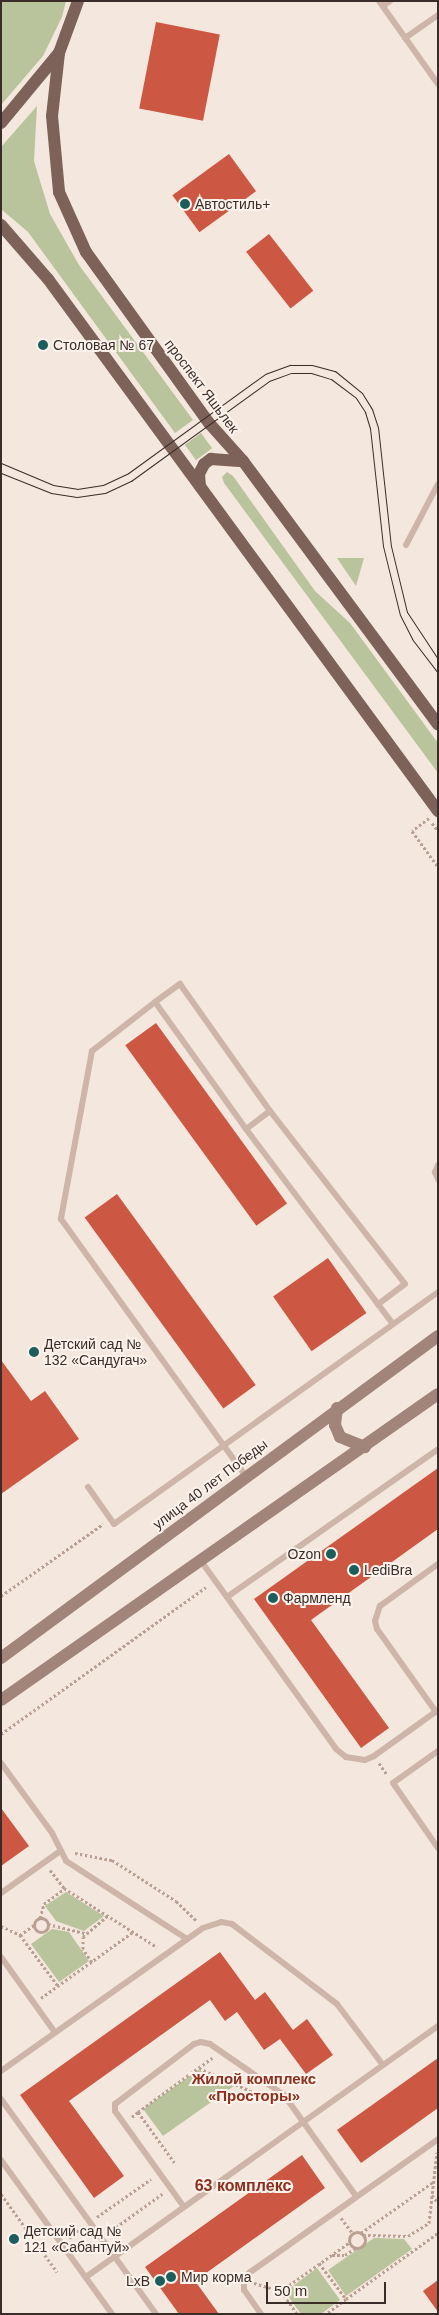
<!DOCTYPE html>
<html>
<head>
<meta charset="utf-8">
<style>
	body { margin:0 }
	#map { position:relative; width:439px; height:2315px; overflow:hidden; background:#f4e7de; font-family:Arial,sans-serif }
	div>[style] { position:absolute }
	.green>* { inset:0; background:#bac49c; transform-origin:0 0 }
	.building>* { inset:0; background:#cc5844; transform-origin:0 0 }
	.path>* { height:3px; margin-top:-1.5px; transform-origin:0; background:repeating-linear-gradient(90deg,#b9a093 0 2.5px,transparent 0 5px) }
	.path>.ring { margin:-1.5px; padding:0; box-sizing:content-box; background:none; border:3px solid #b9a093; border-radius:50% }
	.lane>* { height:6px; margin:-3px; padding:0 3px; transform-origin:3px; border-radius:3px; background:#cdb6a9 }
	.secondary>* { height:12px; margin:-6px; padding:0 6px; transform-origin:6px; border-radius:6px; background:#a1847a }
	.primary>* { height:12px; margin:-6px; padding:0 6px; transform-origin:6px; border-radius:6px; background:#7c6259 }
	.tram>* { height:1px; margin:-0.5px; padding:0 0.5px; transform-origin:0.5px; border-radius:0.5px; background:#3a2d29 }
	.dots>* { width:14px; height:14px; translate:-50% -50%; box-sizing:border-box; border:2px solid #fbf2eb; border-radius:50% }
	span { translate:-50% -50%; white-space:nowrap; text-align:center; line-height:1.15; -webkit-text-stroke:4px #fbf2eb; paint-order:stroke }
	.poi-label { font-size:14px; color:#3a2d29 }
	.left { translate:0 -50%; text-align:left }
	.right { translate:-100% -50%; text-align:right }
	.street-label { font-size:14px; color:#3a2d29 }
	.neighbourhood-label { font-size:15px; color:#8d2e1d; font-weight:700 }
	.quarter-label { font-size:16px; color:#8d2e1d; font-weight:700 }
	.frame { position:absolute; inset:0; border:2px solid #3a2d29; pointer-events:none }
	.scale { position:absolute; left:266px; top:2282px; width:120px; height:22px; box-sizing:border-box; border:2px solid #3a2d29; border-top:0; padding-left:6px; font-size:15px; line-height:18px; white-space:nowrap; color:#3a2d29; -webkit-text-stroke:4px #fbf2eb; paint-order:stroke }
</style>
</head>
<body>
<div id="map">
	<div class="green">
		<div style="clip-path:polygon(1px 1px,66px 1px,62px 17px,43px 56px,1px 105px)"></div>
		<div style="clip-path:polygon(37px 106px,34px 161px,50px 214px,79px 265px,193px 420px,175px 433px,28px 232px,1px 209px,1px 147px)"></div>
		<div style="left:201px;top:433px;width:19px;height:20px;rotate:54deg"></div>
		<div style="clip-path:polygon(227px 472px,233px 476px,315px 591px,350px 623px,438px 743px,438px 773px,224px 483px,222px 477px)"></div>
		<div style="clip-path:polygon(337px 558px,364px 558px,356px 586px)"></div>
		<div style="clip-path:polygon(66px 1892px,104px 1916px,84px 1931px,56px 1921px,45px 1906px)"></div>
		<div style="clip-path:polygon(52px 1929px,69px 1932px,89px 1961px,59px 1982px,31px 1944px)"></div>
		<div style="clip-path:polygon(198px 2070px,234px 2086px,163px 2136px,143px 2109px)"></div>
		<div style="clip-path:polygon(374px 2238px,404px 2239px,412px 2249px,346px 2296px,328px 2270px)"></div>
		<div style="clip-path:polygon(317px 2268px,340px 2300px,321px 2314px,301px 2314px,285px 2292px)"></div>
	</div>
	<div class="building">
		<div style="left:156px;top:22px;width:65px;height:88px;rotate:11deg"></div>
		<div style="left:229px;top:154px;width:46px;height:70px;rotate:54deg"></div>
		<div style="left:269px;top:234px;width:72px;height:29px;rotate:52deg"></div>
		<div style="left:156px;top:1023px;width:223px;height:38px;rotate:54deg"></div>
		<div style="left:117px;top:1194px;width:236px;height:40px;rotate:54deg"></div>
		<div style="left:328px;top:1258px;width:67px;height:67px;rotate:55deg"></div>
		<div style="clip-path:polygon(1px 1360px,31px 1401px,45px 1391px,79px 1439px,1px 1494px)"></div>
		<div style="clip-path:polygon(438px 1468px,438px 1529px,311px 1620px,389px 1728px,361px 1748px,254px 1599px)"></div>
		<div style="clip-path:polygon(1px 1808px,29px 1846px,1px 1866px)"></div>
		<div style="clip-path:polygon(220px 1952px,255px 2000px,265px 1992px,293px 2030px,307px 2019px,333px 2055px,306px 2074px,280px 2039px,264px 2050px,237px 2012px,225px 2021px,210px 2000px,69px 2101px,124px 2176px,94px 2198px,20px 2095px)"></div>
		<div style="clip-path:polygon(438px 2058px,438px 2108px,361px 2163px,337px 2130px)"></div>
		<div style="clip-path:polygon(302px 2155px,325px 2188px,195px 2281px,219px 2314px,179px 2314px,145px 2267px)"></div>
		<div style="clip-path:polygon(438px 2280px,438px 2312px,423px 2291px)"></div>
	</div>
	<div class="path">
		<div style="left:429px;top:818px;width:21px;rotate:143deg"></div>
		<div style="left:412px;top:831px;width:44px;rotate:54.2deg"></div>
		<div style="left:432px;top:823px;width:10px;rotate:53deg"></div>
		<div style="left:1px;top:1596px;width:125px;rotate:-35.2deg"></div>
		<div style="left:1px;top:1734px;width:252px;rotate:-35.6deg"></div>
		<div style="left:379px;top:1763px;width:14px;rotate:56deg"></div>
		<div style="left:75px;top:1853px;width:38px;rotate:11deg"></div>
		<div style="left:112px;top:1860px;width:76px;rotate:32.6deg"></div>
		<div style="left:176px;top:1901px;width:28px;rotate:44deg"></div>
		<div style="left:50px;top:1870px;width:23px;rotate:52deg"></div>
		<div style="left:64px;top:1888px;width:110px;rotate:32.4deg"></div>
		<div class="ring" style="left:34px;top:1918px;width:11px;height:11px"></div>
		<div style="left:40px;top:1918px;width:15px;rotate:-74deg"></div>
		<div style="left:44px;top:1904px;width:25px;rotate:-37deg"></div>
		<div style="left:48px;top:1924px;width:38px;rotate:14deg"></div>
		<div style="left:34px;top:1925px;width:17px;rotate:144deg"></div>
		<div style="left:20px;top:1935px;width:64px;rotate:53.3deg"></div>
		<div style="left:1px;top:1926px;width:21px;rotate:25deg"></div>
		<div style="left:92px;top:1962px;width:16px;rotate:-125deg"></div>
		<div style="left:83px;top:1949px;width:12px;rotate:-90deg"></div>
		<div style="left:83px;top:1937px;width:32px;rotate:-41deg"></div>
		<div style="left:41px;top:1998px;width:113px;rotate:-35.7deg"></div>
		<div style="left:199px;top:2068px;width:71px;rotate:24deg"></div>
		<div style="left:138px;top:2112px;width:92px;rotate:-36.1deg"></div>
		<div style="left:132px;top:2117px;width:8px;rotate:-40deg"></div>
		<div style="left:138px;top:2112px;width:62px;rotate:54.2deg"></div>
		<div style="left:1px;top:2194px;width:96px;rotate:54.3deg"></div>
		<div style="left:432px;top:2195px;width:10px;rotate:53deg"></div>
		<div style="left:97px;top:2217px;width:66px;rotate:-35.1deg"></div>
		<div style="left:341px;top:2218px;width:20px;rotate:53deg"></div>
		<div class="ring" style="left:349px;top:2232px;width:13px;height:13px"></div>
		<div style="left:108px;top:2233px;width:67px;rotate:-35.8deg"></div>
		<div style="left:361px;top:2233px;width:88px;rotate:-35.3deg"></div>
		<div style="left:363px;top:2235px;width:45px;rotate:1.3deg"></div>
		<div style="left:408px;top:2236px;width:25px;rotate:-32deg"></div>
		<div style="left:429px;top:2223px;width:71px;rotate:-83.6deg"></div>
		<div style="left:69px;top:2238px;width:16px;rotate:-38deg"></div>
		<div style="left:332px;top:2255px;width:13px"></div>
		<div style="left:345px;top:2255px;width:13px;rotate:-32deg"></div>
		<div style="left:319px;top:2263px;width:45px;rotate:53.1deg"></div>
		<div style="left:346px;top:2299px;width:25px;rotate:143deg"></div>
		<div style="left:254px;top:2283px;width:28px;rotate:17deg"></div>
		<div style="left:281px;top:2291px;width:28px;rotate:55deg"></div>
		<div style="left:281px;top:2291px;width:85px;rotate:-35.4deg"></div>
		<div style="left:346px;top:2299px;width:113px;rotate:-35.7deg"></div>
	</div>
	<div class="lane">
		<div style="left:379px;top:1px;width:102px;rotate:54.6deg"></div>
		<div style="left:383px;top:6px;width:9px;rotate:-36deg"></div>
		<div style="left:405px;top:38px;width:40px;rotate:-34.9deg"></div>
		<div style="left:406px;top:545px;width:69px;rotate:-62.3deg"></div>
		<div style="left:155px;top:1002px;width:31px;rotate:-36deg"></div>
		<div style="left:180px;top:984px;width:156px;rotate:54.7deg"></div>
		<div style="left:270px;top:1111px;width:30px;rotate:143deg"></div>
		<div style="left:246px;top:1129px;width:156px;rotate:-125.6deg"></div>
		<div style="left:155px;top:1002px;width:80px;rotate:142.1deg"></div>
		<div style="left:92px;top:1051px;width:171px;rotate:100.5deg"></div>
		<div style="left:61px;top:1219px;width:317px;rotate:54.3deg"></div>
		<div style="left:270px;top:1111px;width:219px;rotate:52deg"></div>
		<div style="left:405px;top:1284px;width:34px;rotate:143deg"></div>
		<div style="left:246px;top:1129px;width:244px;rotate:53deg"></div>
		<div style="left:438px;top:1165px;width:8px;rotate:113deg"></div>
		<div style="left:435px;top:1172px;width:8px;rotate:67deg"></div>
		<div style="left:88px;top:1487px;width:45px;rotate:54.9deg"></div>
		<div style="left:114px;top:1524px;width:398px;rotate:-35.6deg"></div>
		<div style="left:201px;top:1561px;width:231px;rotate:54.3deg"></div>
		<div style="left:336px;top:1749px;width:13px;rotate:39deg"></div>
		<div style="left:346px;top:1757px;width:19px;rotate:9deg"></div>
		<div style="left:365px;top:1760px;width:10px;rotate:-24deg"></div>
		<div style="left:374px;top:1756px;width:79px;rotate:-35.7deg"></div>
		<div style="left:227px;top:1597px;width:258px;rotate:-35deg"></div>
		<div style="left:436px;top:1712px;width:102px;rotate:-125.4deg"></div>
		<div style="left:377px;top:1629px;width:8px;rotate:-104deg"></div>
		<div style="left:375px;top:1621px;width:16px;rotate:-72deg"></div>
		<div style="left:380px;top:1606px;width:72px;rotate:-35.9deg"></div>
		<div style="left:438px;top:1751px;width:55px;rotate:144.6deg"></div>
		<div style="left:393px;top:1783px;width:79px;rotate:55.3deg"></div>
		<div style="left:1px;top:1763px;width:87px;rotate:53.9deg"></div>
		<div style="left:52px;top:1833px;width:31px;rotate:63deg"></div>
		<div style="left:66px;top:1861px;width:144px;rotate:32.8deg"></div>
		<div style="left:1px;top:1893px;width:71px;rotate:-35.3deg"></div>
		<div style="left:1px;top:1957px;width:91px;rotate:54.4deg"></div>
		<div style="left:1px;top:2071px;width:247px;rotate:-35.3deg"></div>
		<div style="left:203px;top:1928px;width:19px;rotate:-18deg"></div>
		<div style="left:221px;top:1922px;width:11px;rotate:10deg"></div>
		<div style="left:232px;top:1924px;width:132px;rotate:37.3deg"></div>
		<div style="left:337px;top:2004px;width:76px;rotate:53deg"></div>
		<div style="left:1px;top:2099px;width:265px;rotate:54.2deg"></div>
		<div style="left:1px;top:2160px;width:190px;rotate:54.2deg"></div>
		<div style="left:184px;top:2207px;width:118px;rotate:-125.7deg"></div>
		<div style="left:115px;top:2111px;width:7px;rotate:-90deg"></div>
		<div style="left:115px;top:2104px;width:99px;rotate:-37.2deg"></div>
		<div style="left:194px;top:2044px;width:7px;rotate:-16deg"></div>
		<div style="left:201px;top:2042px;width:9px;rotate:13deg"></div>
		<div style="left:210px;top:2044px;width:90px;rotate:34.6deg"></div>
		<div style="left:284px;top:2095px;width:124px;rotate:54.5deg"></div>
		<div style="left:86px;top:2277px;width:432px;rotate:-35.5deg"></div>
		<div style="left:261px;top:2314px;width:29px;rotate:-125deg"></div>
		<div style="left:244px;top:2290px;width:10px;rotate:-90deg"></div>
		<div style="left:244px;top:2280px;width:9px;rotate:-54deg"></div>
		<div style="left:249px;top:2273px;width:232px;rotate:-35.3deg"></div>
	</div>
	<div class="secondary">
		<div style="left:337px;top:1408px;width:17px;rotate:97deg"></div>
		<div style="left:335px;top:1425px;width:13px;rotate:67deg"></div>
		<div style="left:340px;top:1437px;width:27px;rotate:22deg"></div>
		<div style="left:1px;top:1658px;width:543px;rotate:-36.38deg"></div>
		<div style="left:1px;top:1700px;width:533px;rotate:-35deg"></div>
	</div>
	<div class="primary">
		<div style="left:59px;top:53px;width:63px;rotate:96.3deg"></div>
		<div style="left:52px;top:116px;width:76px;rotate:84.7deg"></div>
		<div style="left:59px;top:192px;width:66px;rotate:65.8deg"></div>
		<div style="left:86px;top:252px;width:211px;rotate:54.3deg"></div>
		<div style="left:209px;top:423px;width:51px;rotate:48.2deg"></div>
		<div style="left:243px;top:461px;width:328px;rotate:53.5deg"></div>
		<div style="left:1px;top:123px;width:91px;rotate:-50.4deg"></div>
		<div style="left:59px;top:53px;width:55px;rotate:-69.9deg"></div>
		<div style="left:1px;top:225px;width:72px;rotate:49deg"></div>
		<div style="left:48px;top:279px;width:660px;rotate:53.76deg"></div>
		<div style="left:200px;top:486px;width:12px;rotate:-95deg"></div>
		<div style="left:199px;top:474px;width:11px;rotate:-63deg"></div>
		<div style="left:204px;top:464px;width:9px;rotate:-36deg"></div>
		<div style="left:211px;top:459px;width:32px;rotate:4deg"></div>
	</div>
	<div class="tram">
		<div style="left:1px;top:463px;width:56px;rotate:22.9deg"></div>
		<div style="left:53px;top:485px;width:24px;rotate:9deg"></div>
		<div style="left:77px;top:489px;width:26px;rotate:-9deg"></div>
		<div style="left:103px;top:485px;width:26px;rotate:-25deg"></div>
		<div style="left:127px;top:474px;width:170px;rotate:-35.9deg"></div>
		<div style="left:265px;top:374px;width:27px;rotate:-20deg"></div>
		<div style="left:290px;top:365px;width:22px"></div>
		<div style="left:312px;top:365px;width:24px;rotate:15deg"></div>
		<div style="left:335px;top:371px;width:35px;rotate:39deg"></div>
		<div style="left:362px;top:393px;width:19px;rotate:58deg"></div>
		<div style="left:372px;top:409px;width:19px;rotate:72deg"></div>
		<div style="left:378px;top:427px;width:120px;rotate:83.8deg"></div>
		<div style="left:391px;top:546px;width:68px;rotate:76.4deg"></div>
		<div style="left:407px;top:612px;width:56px;rotate:56.6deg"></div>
		<div style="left:1px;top:473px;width:54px;rotate:21.8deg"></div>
		<div style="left:51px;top:493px;width:26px;rotate:9deg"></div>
		<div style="left:77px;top:497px;width:28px;rotate:-8deg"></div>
		<div style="left:105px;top:493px;width:29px;rotate:-25deg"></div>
		<div style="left:131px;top:481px;width:170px;rotate:-35.9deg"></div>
		<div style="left:269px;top:381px;width:23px;rotate:-20deg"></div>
		<div style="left:291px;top:373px;width:20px"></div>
		<div style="left:311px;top:373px;width:21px;rotate:17deg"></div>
		<div style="left:331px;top:379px;width:31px;rotate:37deg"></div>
		<div style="left:356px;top:398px;width:17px;rotate:57deg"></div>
		<div style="left:365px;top:412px;width:17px;rotate:73deg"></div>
		<div style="left:370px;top:428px;width:119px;rotate:83.7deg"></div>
		<div style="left:383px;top:546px;width:71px;rotate:76.2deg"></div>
		<div style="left:400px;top:615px;width:27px;rotate:63deg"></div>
		<div style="left:412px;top:639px;width:43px;rotate:52.6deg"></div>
	</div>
	<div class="dots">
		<div style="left:185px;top:204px;background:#1c5e5c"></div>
		<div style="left:43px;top:345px;background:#1c5e5c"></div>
		<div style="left:34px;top:1352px;background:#1c5e5c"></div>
		<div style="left:331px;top:1554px;background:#1c5e5c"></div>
		<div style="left:354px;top:1570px;background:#1c5e5c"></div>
		<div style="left:273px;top:1598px;background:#1c5e5c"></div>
		<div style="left:14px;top:2239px;background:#1c5e5c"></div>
		<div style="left:171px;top:2277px;background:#1c5e5c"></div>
		<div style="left:160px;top:2281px;background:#1c5e5c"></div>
	</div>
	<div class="poi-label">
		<span class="left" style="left:195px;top:204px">Автостиль+</span>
		<span class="left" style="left:53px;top:345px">Столовая № 67</span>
		<span class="left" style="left:44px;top:1352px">Детский сад №<br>132 «Сандугач»</span>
		<span class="right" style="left:321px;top:1554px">Ozon</span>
		<span class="left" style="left:364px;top:1570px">LediBra</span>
		<span class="left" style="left:283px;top:1598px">Фармленд</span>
		<span class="left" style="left:24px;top:2239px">Детский сад №<br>121 «Сабантуй»</span>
		<span class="left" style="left:181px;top:2277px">Мир корма</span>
		<span class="right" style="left:150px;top:2281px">LxB</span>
	</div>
	<div class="street-label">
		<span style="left:202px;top:386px;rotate:53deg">проспект Яшьлек</span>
		<span style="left:210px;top:1484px;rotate:-37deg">улица 40 лет Победы</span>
	</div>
	<div class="neighbourhood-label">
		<span style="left:254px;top:2087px">Жилой комплекс<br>«Просторы»</span>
	</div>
	<div class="quarter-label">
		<span style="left:243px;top:2186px">63 комплекс</span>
	</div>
	<div class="frame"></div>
	<div class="scale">50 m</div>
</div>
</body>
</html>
